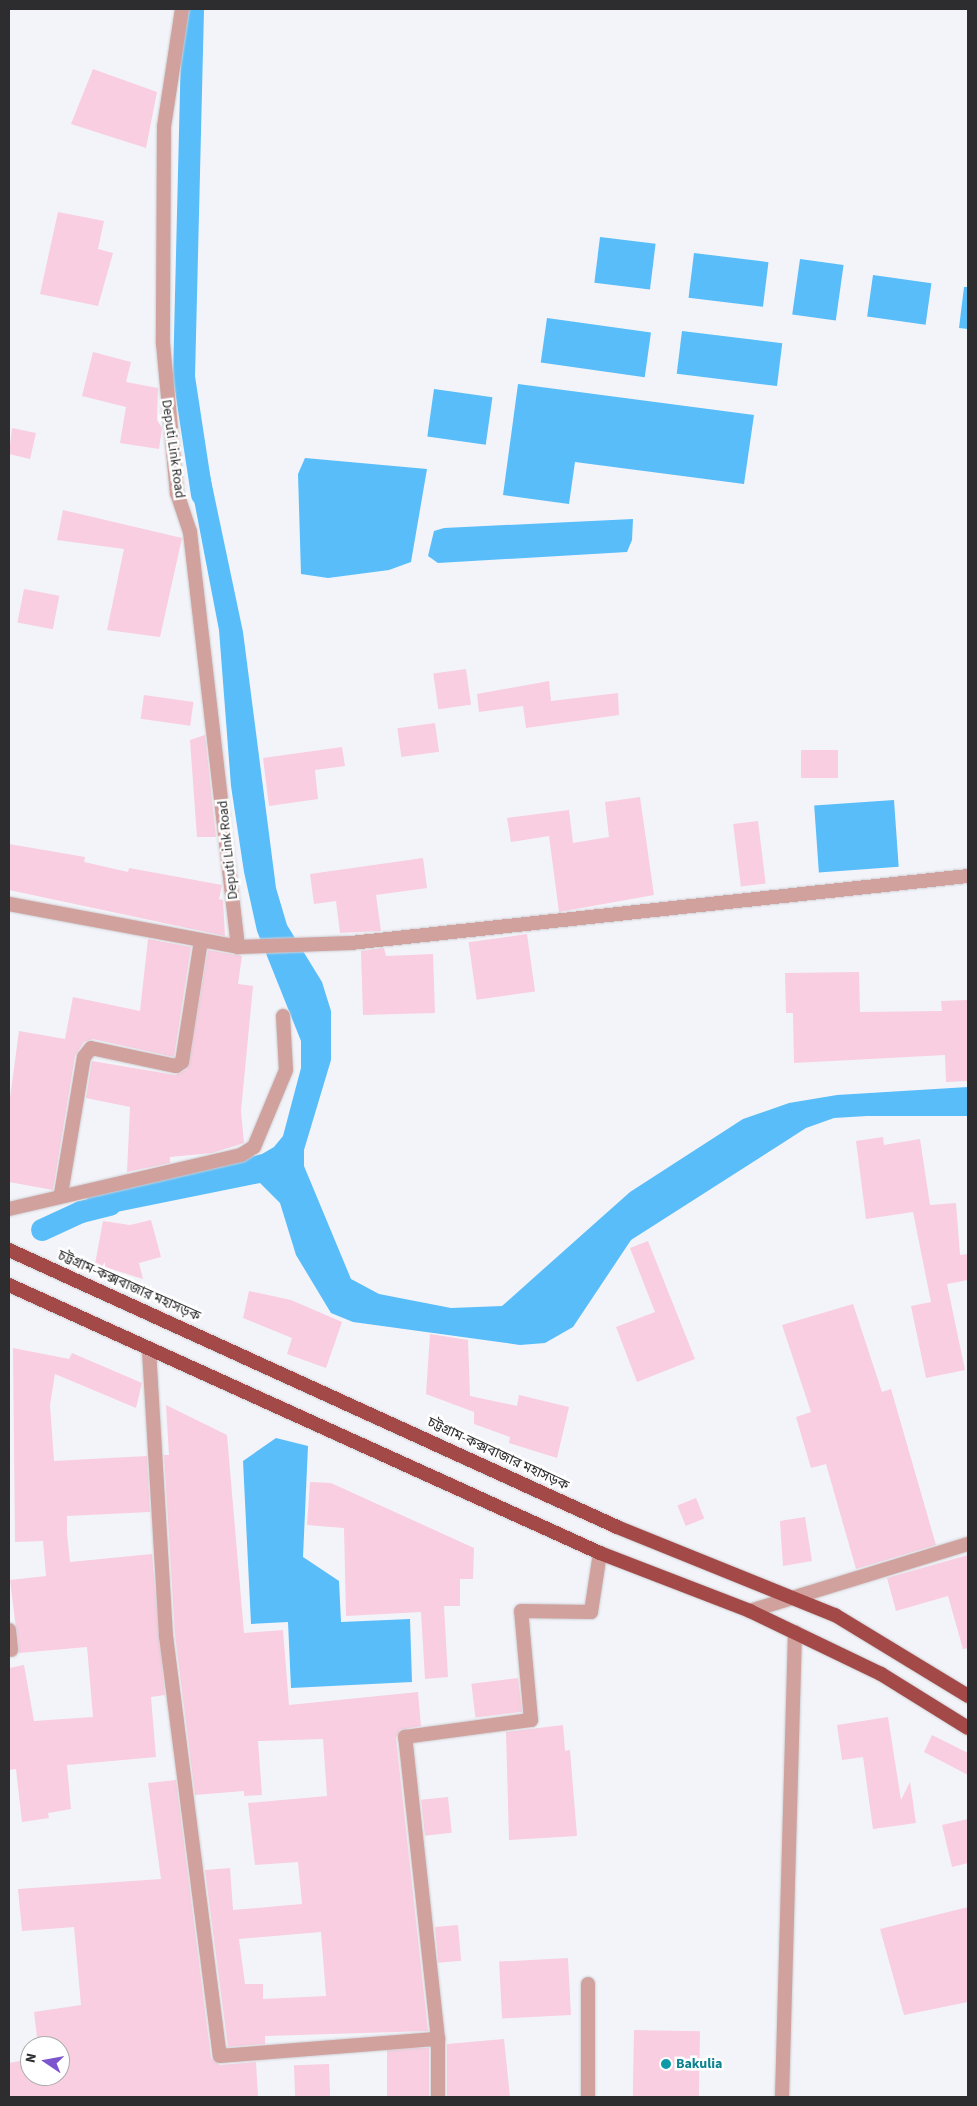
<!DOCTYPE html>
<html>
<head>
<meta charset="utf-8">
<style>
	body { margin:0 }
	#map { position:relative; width:977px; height:2106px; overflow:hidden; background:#f3f4f9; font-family:"Source Sans 3","Noto Sans Bengali",sans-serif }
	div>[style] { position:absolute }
	.water>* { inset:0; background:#59bdfa; transform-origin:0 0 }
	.canal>* { height:22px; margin:-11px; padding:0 11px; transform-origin:11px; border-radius:11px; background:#59bdfa }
	.building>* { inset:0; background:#f8cee0; transform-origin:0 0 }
	.roads { filter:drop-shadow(0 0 1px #cfd0d5) drop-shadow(0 0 1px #cfd0d5) }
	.minor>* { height:14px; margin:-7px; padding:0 7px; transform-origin:7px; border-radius:7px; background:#d1a19d }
	.trunk>* { height:14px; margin:-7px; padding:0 7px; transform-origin:7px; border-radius:7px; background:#a34a48 }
	.dots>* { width:14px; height:14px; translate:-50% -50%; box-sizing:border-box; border:2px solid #fff; border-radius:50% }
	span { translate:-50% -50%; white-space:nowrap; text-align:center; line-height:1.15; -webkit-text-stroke:5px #fff; paint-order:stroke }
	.street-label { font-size:14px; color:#2d2d2f }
	.culture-label { font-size:14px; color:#0d838f; font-weight:700 }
	.left { translate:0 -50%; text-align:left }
	.frame { position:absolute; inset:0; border:10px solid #2d2d2f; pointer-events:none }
	.north { position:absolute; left:20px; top:2036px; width:50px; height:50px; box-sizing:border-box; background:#fff; border:1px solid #ababac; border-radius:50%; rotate:282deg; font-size:14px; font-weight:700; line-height:20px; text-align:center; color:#2d2d2f }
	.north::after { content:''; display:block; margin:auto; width:18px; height:22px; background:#7d56cf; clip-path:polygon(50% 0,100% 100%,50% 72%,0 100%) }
</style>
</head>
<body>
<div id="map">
	<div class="water">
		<div style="left:600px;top:237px;width:56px;height:46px;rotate:7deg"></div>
		<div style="left:694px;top:253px;width:75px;height:45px;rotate:7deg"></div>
		<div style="left:800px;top:259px;width:44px;height:56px;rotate:8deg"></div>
		<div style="left:873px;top:275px;width:59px;height:42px;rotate:8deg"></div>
		<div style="clip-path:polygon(964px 287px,968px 287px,968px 329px,959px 328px)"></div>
		<div style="left:547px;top:318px;width:105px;height:45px;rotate:8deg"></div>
		<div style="left:682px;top:331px;width:101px;height:43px;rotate:7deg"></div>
		<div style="clip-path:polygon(518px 384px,754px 415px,744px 484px,575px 462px,569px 504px,503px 495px)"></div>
		<div style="left:434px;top:389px;width:59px;height:48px;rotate:8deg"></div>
		<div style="clip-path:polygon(305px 458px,427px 469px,411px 562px,389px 570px,328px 578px,301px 574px,298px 474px)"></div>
		<div style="clip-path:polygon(197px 466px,208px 466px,243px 632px,276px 888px,287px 925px,322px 982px,331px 1011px,331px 1060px,304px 1150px,304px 1166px,351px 1279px,379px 1294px,451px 1308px,502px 1306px,630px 1192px,743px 1119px,789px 1103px,837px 1095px,968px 1087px,968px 1116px,867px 1116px,834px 1118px,806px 1128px,631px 1240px,573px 1327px,545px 1343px,520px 1345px,353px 1322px,331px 1313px,296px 1255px,280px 1203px,260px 1183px,87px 1218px,81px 1212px,88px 1197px,262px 1154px,274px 1147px,283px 1136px,301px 1068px,301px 1041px,257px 931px,244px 872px,231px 786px,219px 630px,189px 474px)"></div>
		<div style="clip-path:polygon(633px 519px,632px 540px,627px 552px,438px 563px,428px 556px,434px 531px,444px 528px)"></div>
		<div style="left:894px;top:800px;width:67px;height:80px;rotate:86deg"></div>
		<div style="clip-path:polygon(276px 1438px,308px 1446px,303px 1557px,339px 1581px,341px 1622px,410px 1619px,412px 1682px,291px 1688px,288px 1622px,251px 1624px,243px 1461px)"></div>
	</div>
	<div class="canal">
		<div style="left:193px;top:9px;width:368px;rotate:91.4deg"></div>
		<div style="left:184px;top:377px;width:119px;rotate:81.3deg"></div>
		<div style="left:42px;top:1230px;width:43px;rotate:-24.8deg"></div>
		<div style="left:81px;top:1212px;width:30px;rotate:-14deg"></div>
	</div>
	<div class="building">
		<div style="clip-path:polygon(93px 69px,157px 92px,146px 148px,71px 124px)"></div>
		<div style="clip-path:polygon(58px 212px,104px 221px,98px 249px,113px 253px,98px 306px,40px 294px)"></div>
		<div style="clip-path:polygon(93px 352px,131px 362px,126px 382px,158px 388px,157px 420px,162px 428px,159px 449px,120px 443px,126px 407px,82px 396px)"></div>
		<div style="clip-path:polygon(12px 428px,36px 433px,30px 459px,9px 454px)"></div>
		<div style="clip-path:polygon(63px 510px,182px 538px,160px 637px,107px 630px,124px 549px,57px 540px)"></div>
		<div style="left:24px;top:589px;width:36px;height:34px;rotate:11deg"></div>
		<div style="left:466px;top:669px;width:36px;height:33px;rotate:82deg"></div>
		<div style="clip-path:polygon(549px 681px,551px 701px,618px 693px,619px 715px,526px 728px,523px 706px,479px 712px,477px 694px)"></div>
		<div style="left:144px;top:695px;width:50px;height:24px;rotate:8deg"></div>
		<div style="left:435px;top:723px;width:29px;height:38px;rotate:82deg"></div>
		<div style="clip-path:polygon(205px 735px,215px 827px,216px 837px,197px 837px,190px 740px)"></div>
		<div style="clip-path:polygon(342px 747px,345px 766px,315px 770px,318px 799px,269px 806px,263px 758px)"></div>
		<div style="left:801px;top:750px;width:37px;height:28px"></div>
		<div style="clip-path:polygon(640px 797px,654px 895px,559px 912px,549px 836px,511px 842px,507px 818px,569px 810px,573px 843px,609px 837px,605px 802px)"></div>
		<div style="left:758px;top:821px;width:63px;height:25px;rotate:83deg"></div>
		<div style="clip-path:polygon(9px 844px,85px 857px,84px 862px,128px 872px,129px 868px,222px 885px,219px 899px,223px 900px,225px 936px,9px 890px)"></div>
		<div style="clip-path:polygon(423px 858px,427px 888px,376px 895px,381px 931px,340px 933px,336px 901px,314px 904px,310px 874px)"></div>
		<div style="left:527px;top:934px;width:58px;height:59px;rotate:82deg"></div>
		<div style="clip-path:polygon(148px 939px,191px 947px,174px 1057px,93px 1039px,84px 1042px,75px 1056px,53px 1190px,9px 1182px,9px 1105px,19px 1031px,65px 1039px,73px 997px,140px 1011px)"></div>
		<div style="clip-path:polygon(384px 948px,386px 956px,433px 954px,435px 1013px,363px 1015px,361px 951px)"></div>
		<div style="clip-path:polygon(208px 950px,242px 956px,238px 984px,253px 986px,241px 1111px,244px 1143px,212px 1153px,170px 1157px,170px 1163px,127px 1172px,130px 1107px,86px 1098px,92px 1061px,175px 1075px,187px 1069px)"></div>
		<div style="clip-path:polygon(859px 972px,860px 1012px,942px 1011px,941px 1001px,968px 1000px,968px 1081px,946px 1082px,945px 1055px,794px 1063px,793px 1013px,786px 1013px,785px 973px)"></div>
		<div style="clip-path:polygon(883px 1137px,884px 1145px,920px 1139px,930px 1205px,956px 1203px,960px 1255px,968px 1254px,968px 1280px,947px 1284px,965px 1370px,926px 1378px,911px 1306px,931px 1302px,913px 1212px,866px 1219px,856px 1141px)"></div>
		<div style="clip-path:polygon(151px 1220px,161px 1257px,139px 1263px,143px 1279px,95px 1264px,103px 1221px,130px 1225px)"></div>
		<div style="clip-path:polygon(648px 1241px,695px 1359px,637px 1382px,616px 1327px,655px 1312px,630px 1248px)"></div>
		<div style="clip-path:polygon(249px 1291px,291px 1300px,342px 1322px,326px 1368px,287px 1354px,292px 1338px,243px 1318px)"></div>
		<div style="clip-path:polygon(853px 1304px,882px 1392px,891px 1389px,936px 1545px,856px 1569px,826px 1464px,811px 1468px,796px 1417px,811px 1412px,782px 1325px)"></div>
		<div style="clip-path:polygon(430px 1334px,468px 1340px,470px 1396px,517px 1406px,519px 1395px,569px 1407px,557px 1458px,509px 1443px,510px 1437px,474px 1424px,474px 1412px,426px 1394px)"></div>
		<div style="clip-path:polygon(13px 1348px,69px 1359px,72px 1353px,142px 1383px,136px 1408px,55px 1374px,50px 1405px,54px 1461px,147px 1456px,150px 1512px,67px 1516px,67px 1533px,70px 1562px,152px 1554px,165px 1695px,151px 1697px,156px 1757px,67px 1765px,71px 1809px,48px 1813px,49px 1818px,22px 1822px,16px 1769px,9px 1770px,9px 1668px,24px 1665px,34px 1721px,93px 1717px,87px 1647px,19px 1653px,10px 1580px,46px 1576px,43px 1541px,15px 1542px)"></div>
		<div style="clip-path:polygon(evenodd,166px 1405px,227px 1435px,244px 1633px,283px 1630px,289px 1705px,418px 1692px,421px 1726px,400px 1730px,396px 1738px,428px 2031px,265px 2036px,265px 2044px,228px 2047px,205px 1870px,230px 1868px,233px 1910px,302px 1904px,298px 1862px,255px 1865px,248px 1803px,327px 1796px,323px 1739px,258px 1741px,262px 1795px,244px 1796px,244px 1791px,195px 1795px,175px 1635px,164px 1455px,169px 1455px,166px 1405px,321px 1932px,326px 1996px,263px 1999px,263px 1984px,245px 1984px,239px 1939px,321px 1932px)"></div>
		<div style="clip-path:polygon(310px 1482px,331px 1483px,474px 1548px,473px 1579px,460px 1579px,460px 1606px,444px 1606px,448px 1677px,425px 1679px,421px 1612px,346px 1616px,344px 1528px,307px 1525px)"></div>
		<div style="left:696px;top:1498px;width:22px;height:20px;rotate:68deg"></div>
		<div style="clip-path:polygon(805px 1517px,812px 1561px,783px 1566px,780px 1521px)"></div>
		<div style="clip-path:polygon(968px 1555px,968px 1648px,963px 1649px,948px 1596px,896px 1611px,887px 1578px)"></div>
		<div style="left:518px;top:1678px;width:34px;height:47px;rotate:83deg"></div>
		<div style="clip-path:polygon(888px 1717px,901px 1800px,910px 1782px,916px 1823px,873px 1829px,863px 1757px,842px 1760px,837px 1725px)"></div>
		<div style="clip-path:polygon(563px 1725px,565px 1751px,570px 1750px,577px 1836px,509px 1840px,506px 1732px)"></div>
		<div style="clip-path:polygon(932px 1735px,968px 1753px,968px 1775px,924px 1752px)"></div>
		<div style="clip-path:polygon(176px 1780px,211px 2058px,220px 2065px,256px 2062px,258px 2096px,10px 2097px,9px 2063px,30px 2059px,30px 2076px,60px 2076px,60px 2046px,38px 2046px,34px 2012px,81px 2005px,74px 1927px,22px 1931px,18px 1889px,161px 1879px,148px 1783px)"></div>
		<div style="left:448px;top:1797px;width:36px;height:27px;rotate:84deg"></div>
		<div style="clip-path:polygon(968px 1819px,968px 1863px,952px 1867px,942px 1825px)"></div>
		<div style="clip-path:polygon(968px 1907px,968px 2002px,904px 2015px,880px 1929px)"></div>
		<div style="left:458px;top:1925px;width:36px;height:23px;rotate:85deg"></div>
		<div style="left:568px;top:1958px;width:57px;height:69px;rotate:87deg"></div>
		<div style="left:634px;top:2030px;width:66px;height:67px;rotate:1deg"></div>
		<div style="clip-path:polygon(504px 2039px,510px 2097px,447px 2097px,447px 2044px)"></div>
		<div style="left:429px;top:2048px;width:49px;height:42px;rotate:90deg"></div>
		<div style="left:329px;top:2064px;width:33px;height:35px;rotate:88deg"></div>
	</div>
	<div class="roads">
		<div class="minor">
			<div style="left:182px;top:9px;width:119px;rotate:98.7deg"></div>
			<div style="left:164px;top:127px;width:216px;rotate:90.3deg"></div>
			<div style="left:163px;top:343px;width:151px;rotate:84.7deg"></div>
			<div style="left:177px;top:493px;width:41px;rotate:71.6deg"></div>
			<div style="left:190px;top:532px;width:418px;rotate:83.4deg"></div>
			<div style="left:9px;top:904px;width:233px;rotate:10.6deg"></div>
			<div style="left:238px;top:947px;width:113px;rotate:-2deg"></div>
			<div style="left:351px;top:943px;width:621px;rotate:-6.2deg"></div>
			<div style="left:61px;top:1194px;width:139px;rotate:-80.5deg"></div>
			<div style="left:84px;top:1057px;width:11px;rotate:-52deg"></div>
			<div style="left:91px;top:1048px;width:87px;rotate:12deg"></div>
			<div style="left:176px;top:1066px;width:7px;rotate:-34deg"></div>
			<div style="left:182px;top:1062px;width:123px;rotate:-81.1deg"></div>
			<div style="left:9px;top:1209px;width:238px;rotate:-13.1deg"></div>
			<div style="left:241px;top:1155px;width:15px;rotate:-32deg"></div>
			<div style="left:254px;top:1147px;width:83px;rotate:-67.4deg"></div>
			<div style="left:286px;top:1070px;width:54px;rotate:-93.2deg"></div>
			<div style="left:149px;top:1350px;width:287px;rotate:86.6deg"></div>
			<div style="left:166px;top:1636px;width:423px;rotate:82.7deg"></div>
			<div style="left:220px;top:2056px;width:219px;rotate:-4.5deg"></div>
			<div style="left:750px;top:1611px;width:228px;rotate:-17.1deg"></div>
			<div style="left:9px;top:1630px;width:20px;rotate:84deg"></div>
			<div style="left:438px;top:2097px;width:58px;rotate:-90deg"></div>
			<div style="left:438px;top:2039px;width:304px;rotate:-96.2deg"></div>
			<div style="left:405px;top:1737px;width:127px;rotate:-7.7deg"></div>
			<div style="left:531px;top:1720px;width:109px;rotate:-95.2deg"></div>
			<div style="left:521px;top:1611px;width:70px;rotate:0.8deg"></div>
			<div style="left:591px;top:1612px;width:60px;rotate:-81.3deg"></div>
			<div style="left:588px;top:2097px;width:113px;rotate:-90deg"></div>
			<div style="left:782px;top:2097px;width:465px;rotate:-88.4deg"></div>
		</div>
		<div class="trunk">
			<div style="left:9px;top:1250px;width:668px;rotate:24.49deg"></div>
			<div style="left:617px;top:1527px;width:235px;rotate:22deg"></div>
			<div style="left:835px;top:1615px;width:156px;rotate:31.3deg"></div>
			<div style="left:9px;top:1285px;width:649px;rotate:24.39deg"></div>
			<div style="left:600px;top:1553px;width:161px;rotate:21.1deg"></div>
			<div style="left:750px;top:1611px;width:145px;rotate:25.7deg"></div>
			<div style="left:881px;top:1674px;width:102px;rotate:31.8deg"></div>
		</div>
	</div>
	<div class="dots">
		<div style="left:666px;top:2064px;background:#0f9aa8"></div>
	</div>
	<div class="street-label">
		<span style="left:173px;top:449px;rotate:82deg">Deputi Link Road</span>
		<span style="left:228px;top:850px;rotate:-96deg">Deputi Link Road</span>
		<span style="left:129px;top:1286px;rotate:24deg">চট্টগ্রাম-কক্সবাজার মহাসড়ক</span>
		<span style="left:498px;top:1454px;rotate:25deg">চট্টগ্রাম-কক্সবাজার মহাসড়ক</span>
	</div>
	<div class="culture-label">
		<span class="left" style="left:676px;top:2064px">Bakulia</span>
	</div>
	<div class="frame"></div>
	<div class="north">N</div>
</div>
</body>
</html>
